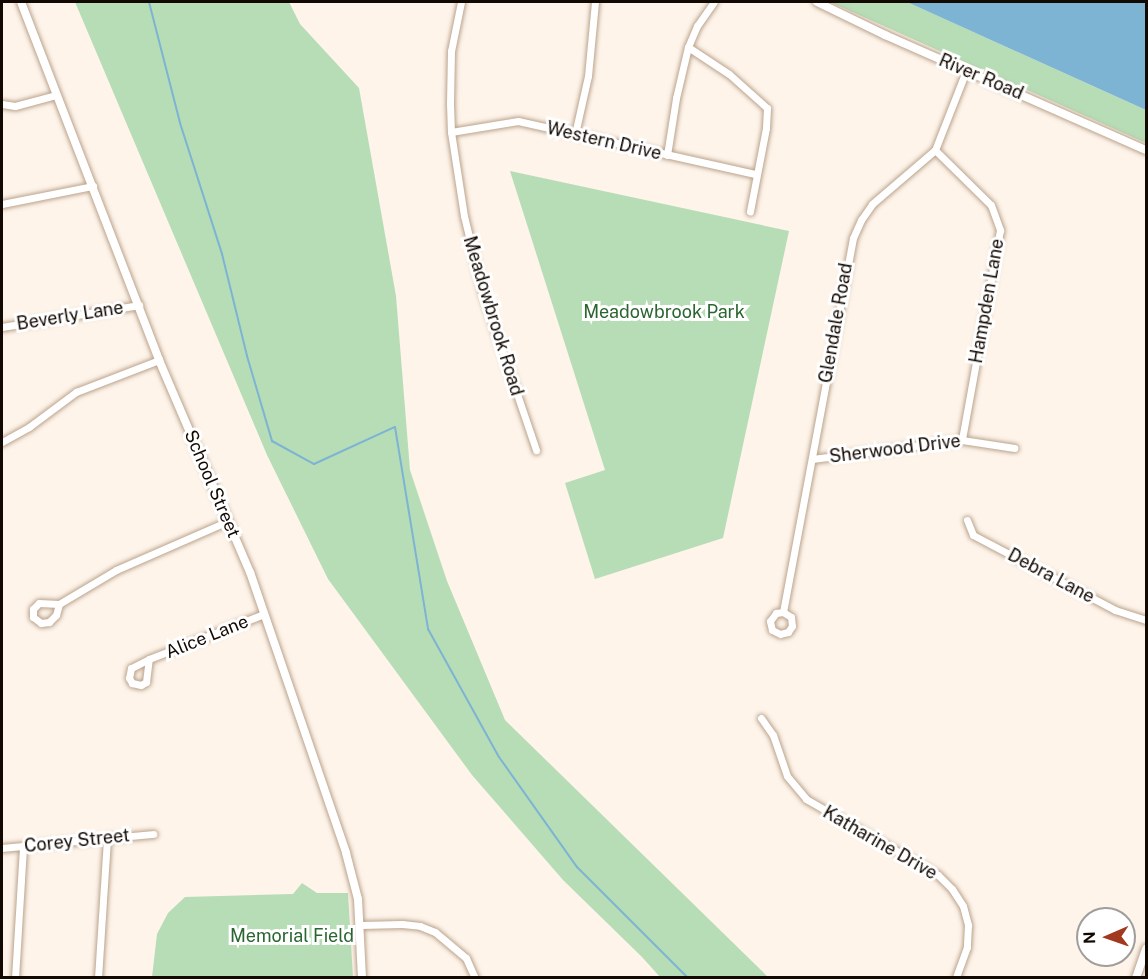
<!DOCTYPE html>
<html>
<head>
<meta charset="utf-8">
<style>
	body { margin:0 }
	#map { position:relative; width:1148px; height:979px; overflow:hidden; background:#fef4ea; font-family:"Public Sans",sans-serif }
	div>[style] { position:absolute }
	.green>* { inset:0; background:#b7ddb7 }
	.water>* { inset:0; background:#7db3d3 }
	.stream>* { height:2px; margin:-1px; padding:0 1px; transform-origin:1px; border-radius:1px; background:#7db3d3 }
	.roads { filter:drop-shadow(0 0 2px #bba38c) drop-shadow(0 0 2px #bba38c) }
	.minor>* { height:7px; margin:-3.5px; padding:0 3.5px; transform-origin:3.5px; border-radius:3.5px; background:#fff }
	.tertiary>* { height:8px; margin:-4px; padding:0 4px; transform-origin:4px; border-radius:4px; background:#fff }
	span { translate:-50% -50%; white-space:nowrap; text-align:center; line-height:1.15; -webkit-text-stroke:6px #fff; paint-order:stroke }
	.street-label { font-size:18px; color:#120903 }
	.park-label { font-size:18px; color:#2b6530 }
	.frame { position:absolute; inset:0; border:3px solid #120903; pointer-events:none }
	.north { position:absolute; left:1076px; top:907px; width:60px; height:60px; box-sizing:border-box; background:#fff; border:2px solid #a09d9a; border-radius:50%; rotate:268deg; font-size:16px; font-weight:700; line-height:24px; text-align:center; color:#120903 }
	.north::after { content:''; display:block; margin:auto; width:21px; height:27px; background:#a1391f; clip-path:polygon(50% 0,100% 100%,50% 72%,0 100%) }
</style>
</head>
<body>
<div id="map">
	<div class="green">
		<div style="clip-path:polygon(75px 2px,289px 2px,300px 24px,359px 88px,396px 296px,410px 470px,447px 581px,505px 720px,768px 977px,660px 977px,642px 957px,563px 880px,472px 775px,328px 579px,267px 455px)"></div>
		<div style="clip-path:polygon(830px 2px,907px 2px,1146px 110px,1146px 143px)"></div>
		<div style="clip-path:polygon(510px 171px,789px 231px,723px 538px,595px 579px,565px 483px,605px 470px)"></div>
		<div style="clip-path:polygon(302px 883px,317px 893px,348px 893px,353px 977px,152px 977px,157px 934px,168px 913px,185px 897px,293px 894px)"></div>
	</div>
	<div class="water">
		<div style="clip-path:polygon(907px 2px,1146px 2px,1146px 110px)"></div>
	</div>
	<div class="stream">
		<div style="left:149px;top:2px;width:125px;rotate:75.6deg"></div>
		<div style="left:180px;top:123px;width:138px;rotate:72.2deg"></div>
		<div style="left:222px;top:254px;width:105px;rotate:76.2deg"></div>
		<div style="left:247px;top:356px;width:89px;rotate:73.6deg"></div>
		<div style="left:272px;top:441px;width:48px;rotate:28.7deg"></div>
		<div style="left:314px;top:464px;width:89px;rotate:-24.6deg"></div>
		<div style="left:395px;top:427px;width:205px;rotate:80.7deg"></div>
		<div style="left:428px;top:629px;width:146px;rotate:61deg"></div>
		<div style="left:499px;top:757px;width:135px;rotate:54.7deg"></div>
		<div style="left:577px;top:867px;width:157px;rotate:45deg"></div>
	</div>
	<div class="roads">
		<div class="minor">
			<div style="left:461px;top:2px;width:50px;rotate:101.5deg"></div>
			<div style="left:451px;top:51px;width:53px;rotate:91.1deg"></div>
			<div style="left:450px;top:104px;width:28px;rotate:88deg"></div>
			<div style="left:451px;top:132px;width:85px;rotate:81.2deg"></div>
			<div style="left:464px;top:216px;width:80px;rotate:76.3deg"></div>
			<div style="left:483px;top:294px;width:165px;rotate:71.2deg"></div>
			<div style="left:688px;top:47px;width:49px;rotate:33.4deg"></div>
			<div style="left:729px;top:74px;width:51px;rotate:41.8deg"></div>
			<div style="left:767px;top:108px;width:20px;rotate:93deg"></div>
			<div style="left:766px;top:128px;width:85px;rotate:100.9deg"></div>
			<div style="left:2px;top:104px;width:13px;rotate:9deg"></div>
			<div style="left:15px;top:106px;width:42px;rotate:-15deg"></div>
			<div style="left:451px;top:132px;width:68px;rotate:-9.3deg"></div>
			<div style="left:518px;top:121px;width:244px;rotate:12.6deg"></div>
			<div style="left:575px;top:134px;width:59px;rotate:-77.4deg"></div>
			<div style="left:588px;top:76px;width:74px;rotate:-84.6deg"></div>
			<div style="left:935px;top:150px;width:78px;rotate:44.5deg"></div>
			<div style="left:991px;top:205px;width:27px;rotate:70deg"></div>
			<div style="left:1000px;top:230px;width:213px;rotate:100.3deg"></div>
			<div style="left:667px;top:155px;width:58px;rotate:-81deg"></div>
			<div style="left:676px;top:98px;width:52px;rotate:-76.8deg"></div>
			<div style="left:688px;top:47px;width:23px;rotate:-67deg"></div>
			<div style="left:697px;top:26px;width:29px;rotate:-55deg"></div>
			<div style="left:2px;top:204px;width:93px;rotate:-11.2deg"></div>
			<div style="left:2px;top:327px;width:139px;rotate:-9.1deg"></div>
			<div style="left:2px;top:442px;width:31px;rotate:-29deg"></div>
			<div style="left:29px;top:427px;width:59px;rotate:-36.7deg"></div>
			<div style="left:76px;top:392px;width:89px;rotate:-21.1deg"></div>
			<div style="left:812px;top:459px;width:151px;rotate:-7.2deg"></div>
			<div style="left:962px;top:440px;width:53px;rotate:8.7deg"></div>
			<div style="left:967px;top:520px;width:16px;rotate:68deg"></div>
			<div style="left:973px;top:535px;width:161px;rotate:27.8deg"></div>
			<div style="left:1115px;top:610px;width:33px;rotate:18deg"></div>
			<div style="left:59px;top:604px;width:11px;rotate:105deg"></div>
			<div style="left:56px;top:615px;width:10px;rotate:135deg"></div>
			<div style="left:49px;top:622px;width:8px;rotate:173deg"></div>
			<div style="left:41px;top:623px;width:10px;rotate:-143deg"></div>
			<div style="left:33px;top:617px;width:8px;rotate:-90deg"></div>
			<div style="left:33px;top:609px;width:8px;rotate:-45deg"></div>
			<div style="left:39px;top:603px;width:20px;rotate:3deg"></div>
			<div style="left:59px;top:604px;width:66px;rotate:-30.8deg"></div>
			<div style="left:116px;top:570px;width:122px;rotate:-23.6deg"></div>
			<div style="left:783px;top:612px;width:9px;rotate:32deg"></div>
			<div style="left:791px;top:617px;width:9px;rotate:84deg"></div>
			<div style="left:792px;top:626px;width:7px;rotate:124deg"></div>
			<div style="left:788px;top:632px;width:8px;rotate:166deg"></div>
			<div style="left:780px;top:634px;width:9px;rotate:-153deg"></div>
			<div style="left:772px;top:630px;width:9px;rotate:-103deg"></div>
			<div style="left:770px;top:621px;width:10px;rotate:-53deg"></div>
			<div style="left:776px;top:613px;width:7px;rotate:-8deg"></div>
			<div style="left:783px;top:612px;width:380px;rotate:-79.4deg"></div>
			<div style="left:853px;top:238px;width:20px;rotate:-66deg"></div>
			<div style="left:861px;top:220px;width:19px;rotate:-55deg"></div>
			<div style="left:872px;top:204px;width:83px;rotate:-40.6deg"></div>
			<div style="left:935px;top:150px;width:85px;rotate:-68.6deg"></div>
			<div style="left:149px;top:659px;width:20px;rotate:153deg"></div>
			<div style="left:131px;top:668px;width:10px;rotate:101deg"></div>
			<div style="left:129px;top:678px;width:6px;rotate:59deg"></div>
			<div style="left:132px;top:683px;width:9px;rotate:13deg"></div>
			<div style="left:141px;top:685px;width:6px;rotate:-31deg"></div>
			<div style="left:146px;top:682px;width:23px;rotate:-83deg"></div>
			<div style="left:149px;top:659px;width:123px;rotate:-21.4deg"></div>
			<div style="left:761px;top:718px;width:21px;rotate:55deg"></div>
			<div style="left:773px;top:735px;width:43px;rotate:71.1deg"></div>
			<div style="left:787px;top:776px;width:30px;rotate:50deg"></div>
			<div style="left:806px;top:799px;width:152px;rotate:29.9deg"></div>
			<div style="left:938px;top:875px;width:20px;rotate:45deg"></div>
			<div style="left:952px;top:889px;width:20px;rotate:57deg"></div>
			<div style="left:963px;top:906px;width:20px;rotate:75deg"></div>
			<div style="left:968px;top:925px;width:22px;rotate:93deg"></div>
			<div style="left:967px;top:947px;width:33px;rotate:110deg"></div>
			<div style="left:2px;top:848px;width:152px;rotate:-5.3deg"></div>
			<div style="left:361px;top:925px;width:41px;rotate:-1.4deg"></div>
			<div style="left:402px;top:924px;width:18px;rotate:6deg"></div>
			<div style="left:420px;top:926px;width:16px;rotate:22deg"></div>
			<div style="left:435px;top:932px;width:40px;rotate:40deg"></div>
			<div style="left:466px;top:958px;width:22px;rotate:66deg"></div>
			<div style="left:15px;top:978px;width:132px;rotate:-86.5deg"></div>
			<div style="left:98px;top:978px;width:141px;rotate:-86.3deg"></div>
		</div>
		<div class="tertiary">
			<div style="left:21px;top:2px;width:384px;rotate:68.9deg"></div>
			<div style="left:159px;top:360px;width:231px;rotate:66.8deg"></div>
			<div style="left:250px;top:572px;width:297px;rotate:71.1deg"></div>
			<div style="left:346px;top:853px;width:48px;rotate:75.4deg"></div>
			<div style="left:358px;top:899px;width:79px;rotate:87.1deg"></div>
			<div style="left:817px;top:2px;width:76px;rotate:25.9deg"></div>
			<div style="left:885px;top:35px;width:285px;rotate:23.8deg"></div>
			<div style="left:1136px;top:978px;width:31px;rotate:-71deg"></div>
		</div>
	</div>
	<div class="street-label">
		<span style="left:981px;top:77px;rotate:23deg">River Road</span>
		<span style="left:604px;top:141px;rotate:13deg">Western Drive</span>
		<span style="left:987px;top:301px;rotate:-80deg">Hampden Lane</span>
		<span style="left:70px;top:316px;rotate:-9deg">Beverly Lane</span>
		<span style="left:493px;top:316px;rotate:73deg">Meadowbrook Road</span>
		<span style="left:836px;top:323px;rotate:-80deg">Glendale Road</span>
		<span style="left:895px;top:449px;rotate:-7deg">Sherwood Drive</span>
		<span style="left:212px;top:484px;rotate:67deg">School Street</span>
		<span style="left:1051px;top:576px;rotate:28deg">Debra Lane</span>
		<span style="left:207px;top:637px;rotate:-22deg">Alice Lane</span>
		<span style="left:77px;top:841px;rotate:-6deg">Corey Street</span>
		<span style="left:880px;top:843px;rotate:30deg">Katharine Drive</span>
	</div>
	<div class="park-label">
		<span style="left:664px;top:312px">Meadowbrook Park</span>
		<span style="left:292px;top:936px">Memorial Field</span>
	</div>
	<div class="frame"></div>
	<div class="north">N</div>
</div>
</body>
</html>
